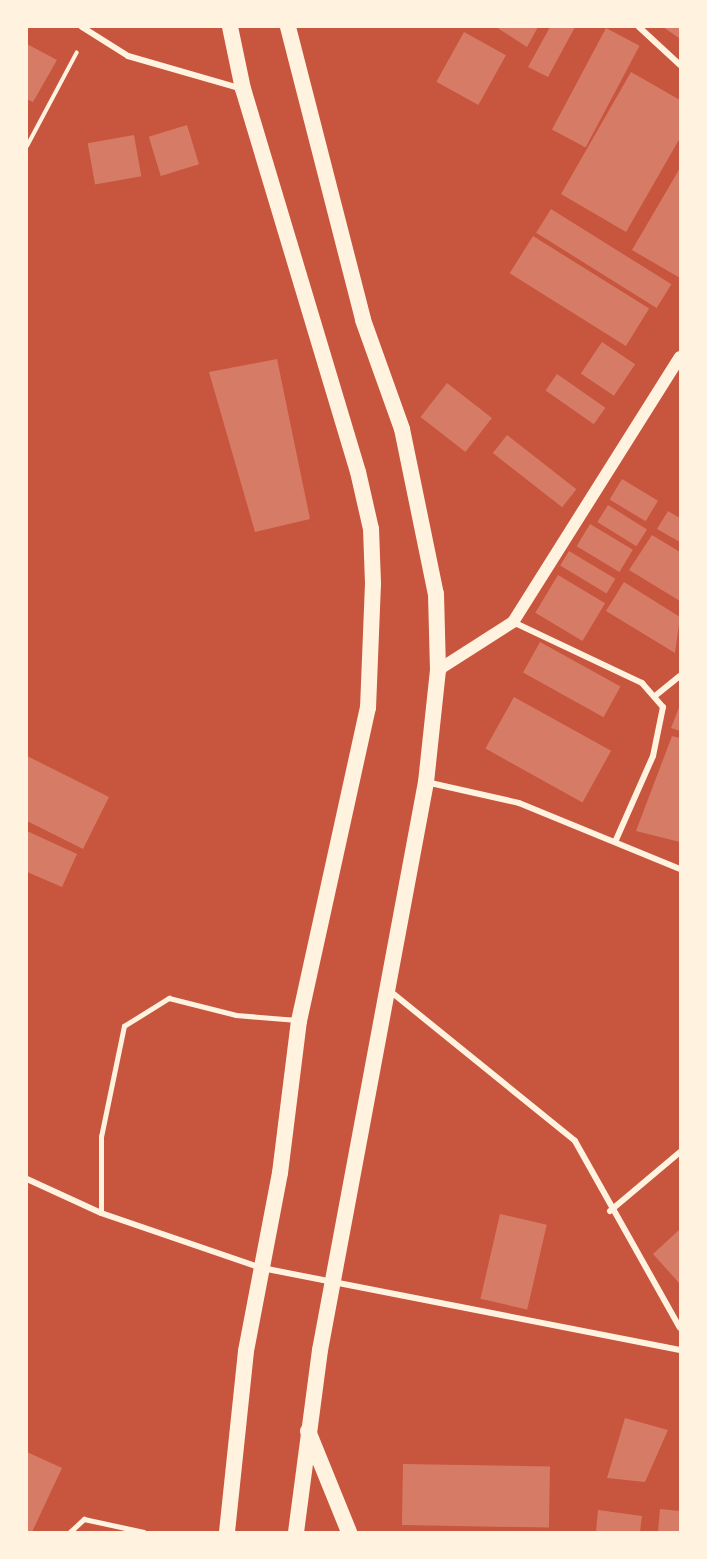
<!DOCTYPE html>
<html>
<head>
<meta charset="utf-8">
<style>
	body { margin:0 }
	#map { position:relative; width:707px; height:1559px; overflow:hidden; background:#c8553d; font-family:Inter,sans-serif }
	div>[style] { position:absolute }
	.building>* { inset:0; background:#d67c66; transform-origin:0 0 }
	.path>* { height:4px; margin:-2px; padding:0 2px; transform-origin:2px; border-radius:2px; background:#fff3e0 }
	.service>* { height:4.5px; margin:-2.25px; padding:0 2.25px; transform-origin:2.25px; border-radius:2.25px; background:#fff3e0 }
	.minor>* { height:6px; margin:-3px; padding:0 3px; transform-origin:3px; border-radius:3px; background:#fff3e0 }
	.secondary>* { height:12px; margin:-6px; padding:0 6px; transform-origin:6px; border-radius:6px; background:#fff3e0 }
	.trunk>* { height:16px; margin:-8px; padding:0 8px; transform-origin:8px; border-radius:8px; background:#fff3e0 }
	span { translate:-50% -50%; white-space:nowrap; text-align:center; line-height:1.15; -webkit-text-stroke:6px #fff3e0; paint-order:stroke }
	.frame { position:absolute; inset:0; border:28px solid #fff3e0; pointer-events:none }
</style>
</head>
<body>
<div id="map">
	<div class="building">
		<div style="clip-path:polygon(496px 27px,538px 27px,527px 47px)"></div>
		<div style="clip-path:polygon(550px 27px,575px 27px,548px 77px,528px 67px)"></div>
		<div style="clip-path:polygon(663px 27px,680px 27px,680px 37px,679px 38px)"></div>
		<div style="left:606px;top:28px;width:38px;height:115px;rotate:28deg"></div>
		<div style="left:464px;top:32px;width:48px;height:57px;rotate:29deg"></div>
		<div style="clip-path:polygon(27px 44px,57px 60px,33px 102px,27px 99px)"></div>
		<div style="clip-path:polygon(631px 72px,680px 100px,680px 138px,626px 232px,561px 194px)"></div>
		<div style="left:187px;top:125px;width:41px;height:40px;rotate:73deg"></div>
		<div style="left:134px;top:135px;width:42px;height:47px;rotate:80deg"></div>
		<div style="clip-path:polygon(680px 168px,680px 278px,632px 250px)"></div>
		<div style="left:551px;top:209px;width:142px;height:28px;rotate:32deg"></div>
		<div style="left:533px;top:236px;width:137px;height:44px;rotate:32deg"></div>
		<div style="left:602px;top:342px;width:40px;height:38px;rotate:34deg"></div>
		<div style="clip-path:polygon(277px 359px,310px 519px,255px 532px,209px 372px)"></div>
		<div style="left:557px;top:374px;width:59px;height:20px;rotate:35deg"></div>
		<div style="left:447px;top:383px;width:57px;height:43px;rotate:38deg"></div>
		<div style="left:507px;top:435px;width:88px;height:23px;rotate:38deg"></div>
		<div style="left:622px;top:479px;width:42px;height:24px;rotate:31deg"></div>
		<div style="left:608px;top:505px;width:46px;height:20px;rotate:32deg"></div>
		<div style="clip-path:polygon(668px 511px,680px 518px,680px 542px,657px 529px)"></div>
		<div style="left:590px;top:524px;width:50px;height:26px;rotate:31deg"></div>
		<div style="clip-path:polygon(652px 535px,680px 552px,680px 601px,629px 570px)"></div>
		<div style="left:569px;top:551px;width:54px;height:17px;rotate:31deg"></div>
		<div style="left:558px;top:575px;width:55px;height:44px;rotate:31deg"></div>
		<div style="clip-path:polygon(624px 582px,680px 617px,675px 653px,606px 611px)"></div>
		<div style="left:540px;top:642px;width:92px;height:35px;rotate:29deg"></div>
		<div style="left:514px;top:697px;width:111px;height:59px;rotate:29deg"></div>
		<div style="clip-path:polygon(680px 705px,680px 731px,671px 728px)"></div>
		<div style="clip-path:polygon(672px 736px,680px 738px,680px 842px,636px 831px)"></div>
		<div style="clip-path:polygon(27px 756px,109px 797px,83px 849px,27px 821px)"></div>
		<div style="clip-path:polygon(27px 831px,77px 854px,62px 887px,27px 872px)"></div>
		<div style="left:500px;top:1214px;width:48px;height:87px;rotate:13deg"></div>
		<div style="clip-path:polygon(680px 1229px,680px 1284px,653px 1254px)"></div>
		<div style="clip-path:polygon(625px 1418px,668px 1430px,645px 1482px,607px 1478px)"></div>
		<div style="clip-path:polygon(27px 1452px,62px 1468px,32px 1532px,27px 1532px)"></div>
		<div style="left:403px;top:1464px;width:147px;height:61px;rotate:1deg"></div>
		<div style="clip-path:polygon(660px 1509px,680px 1511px,680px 1532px,658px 1532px)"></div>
		<div style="clip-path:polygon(598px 1510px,642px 1516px,640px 1532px,596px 1532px)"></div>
	</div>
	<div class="path">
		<div style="left:27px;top:146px;width:106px;rotate:-62deg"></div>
	</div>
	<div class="service">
		<div style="left:101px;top:1213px;width:76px;rotate:-90deg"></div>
		<div style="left:101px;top:1137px;width:113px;rotate:-78.3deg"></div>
		<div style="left:124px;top:1026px;width:53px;rotate:-31.9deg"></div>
		<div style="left:169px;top:998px;width:69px;rotate:14.2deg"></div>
		<div style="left:236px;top:1015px;width:61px;rotate:4.7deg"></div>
		<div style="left:70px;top:1532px;width:19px;rotate:-43deg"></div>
		<div style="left:84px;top:1519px;width:61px;rotate:12.2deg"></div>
	</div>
	<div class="minor">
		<div style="left:82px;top:27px;width:54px;rotate:32.2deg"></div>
		<div style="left:128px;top:56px;width:116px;rotate:16.1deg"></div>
		<div style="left:639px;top:27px;width:56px;rotate:42.8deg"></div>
		<div style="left:513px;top:622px;width:143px;rotate:25.3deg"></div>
		<div style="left:642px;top:683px;width:32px;rotate:49deg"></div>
		<div style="left:663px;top:707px;width:50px;rotate:101.5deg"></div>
		<div style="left:653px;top:756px;width:94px;rotate:113.8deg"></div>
		<div style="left:655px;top:696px;width:32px;rotate:-39deg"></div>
		<div style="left:426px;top:782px;width:95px;rotate:12.7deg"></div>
		<div style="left:519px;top:803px;width:174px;rotate:22.3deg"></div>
		<div style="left:390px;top:991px;width:238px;rotate:39deg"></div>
		<div style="left:575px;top:1141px;width:214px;rotate:60.7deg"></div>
		<div style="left:27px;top:1179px;width:81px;rotate:24.7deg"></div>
		<div style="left:101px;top:1213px;width:170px;rotate:18.9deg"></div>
		<div style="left:262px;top:1268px;width:426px;rotate:11.1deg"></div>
		<div style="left:610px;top:1211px;width:92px;rotate:-40.1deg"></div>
	</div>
	<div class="secondary">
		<div style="left:438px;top:670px;width:89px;rotate:-32.6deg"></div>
		<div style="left:513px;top:622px;width:313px;rotate:-57.8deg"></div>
	</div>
	<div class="trunk">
		<div style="left:288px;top:27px;width:302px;rotate:75.6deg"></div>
		<div style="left:363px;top:320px;width:116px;rotate:70.3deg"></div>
		<div style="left:402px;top:429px;width:168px;rotate:78.4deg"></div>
		<div style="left:436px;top:594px;width:76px;rotate:88.5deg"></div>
		<div style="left:438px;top:670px;width:113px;rotate:96.1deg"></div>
		<div style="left:426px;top:782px;width:578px;rotate:100.57deg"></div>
		<div style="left:320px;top:1350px;width:184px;rotate:97.5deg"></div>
		<div style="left:308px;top:1431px;width:109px;rotate:67.9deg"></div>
		<div style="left:227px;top:1532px;width:182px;rotate:-84deg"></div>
		<div style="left:246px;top:1351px;width:181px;rotate:-79.2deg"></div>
		<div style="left:280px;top:1173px;width:153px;rotate:-82.9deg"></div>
		<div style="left:299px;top:1021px;width:321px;rotate:-77.6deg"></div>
		<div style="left:368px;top:708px;width:125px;rotate:-87.7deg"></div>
		<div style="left:373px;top:583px;width:54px;rotate:-92.1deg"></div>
		<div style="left:371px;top:529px;width:58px;rotate:-102.8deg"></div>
		<div style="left:358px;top:472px;width:400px;rotate:-106.7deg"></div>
		<div style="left:243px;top:89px;width:63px;rotate:-101.8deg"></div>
	</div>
	<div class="frame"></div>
</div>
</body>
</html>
